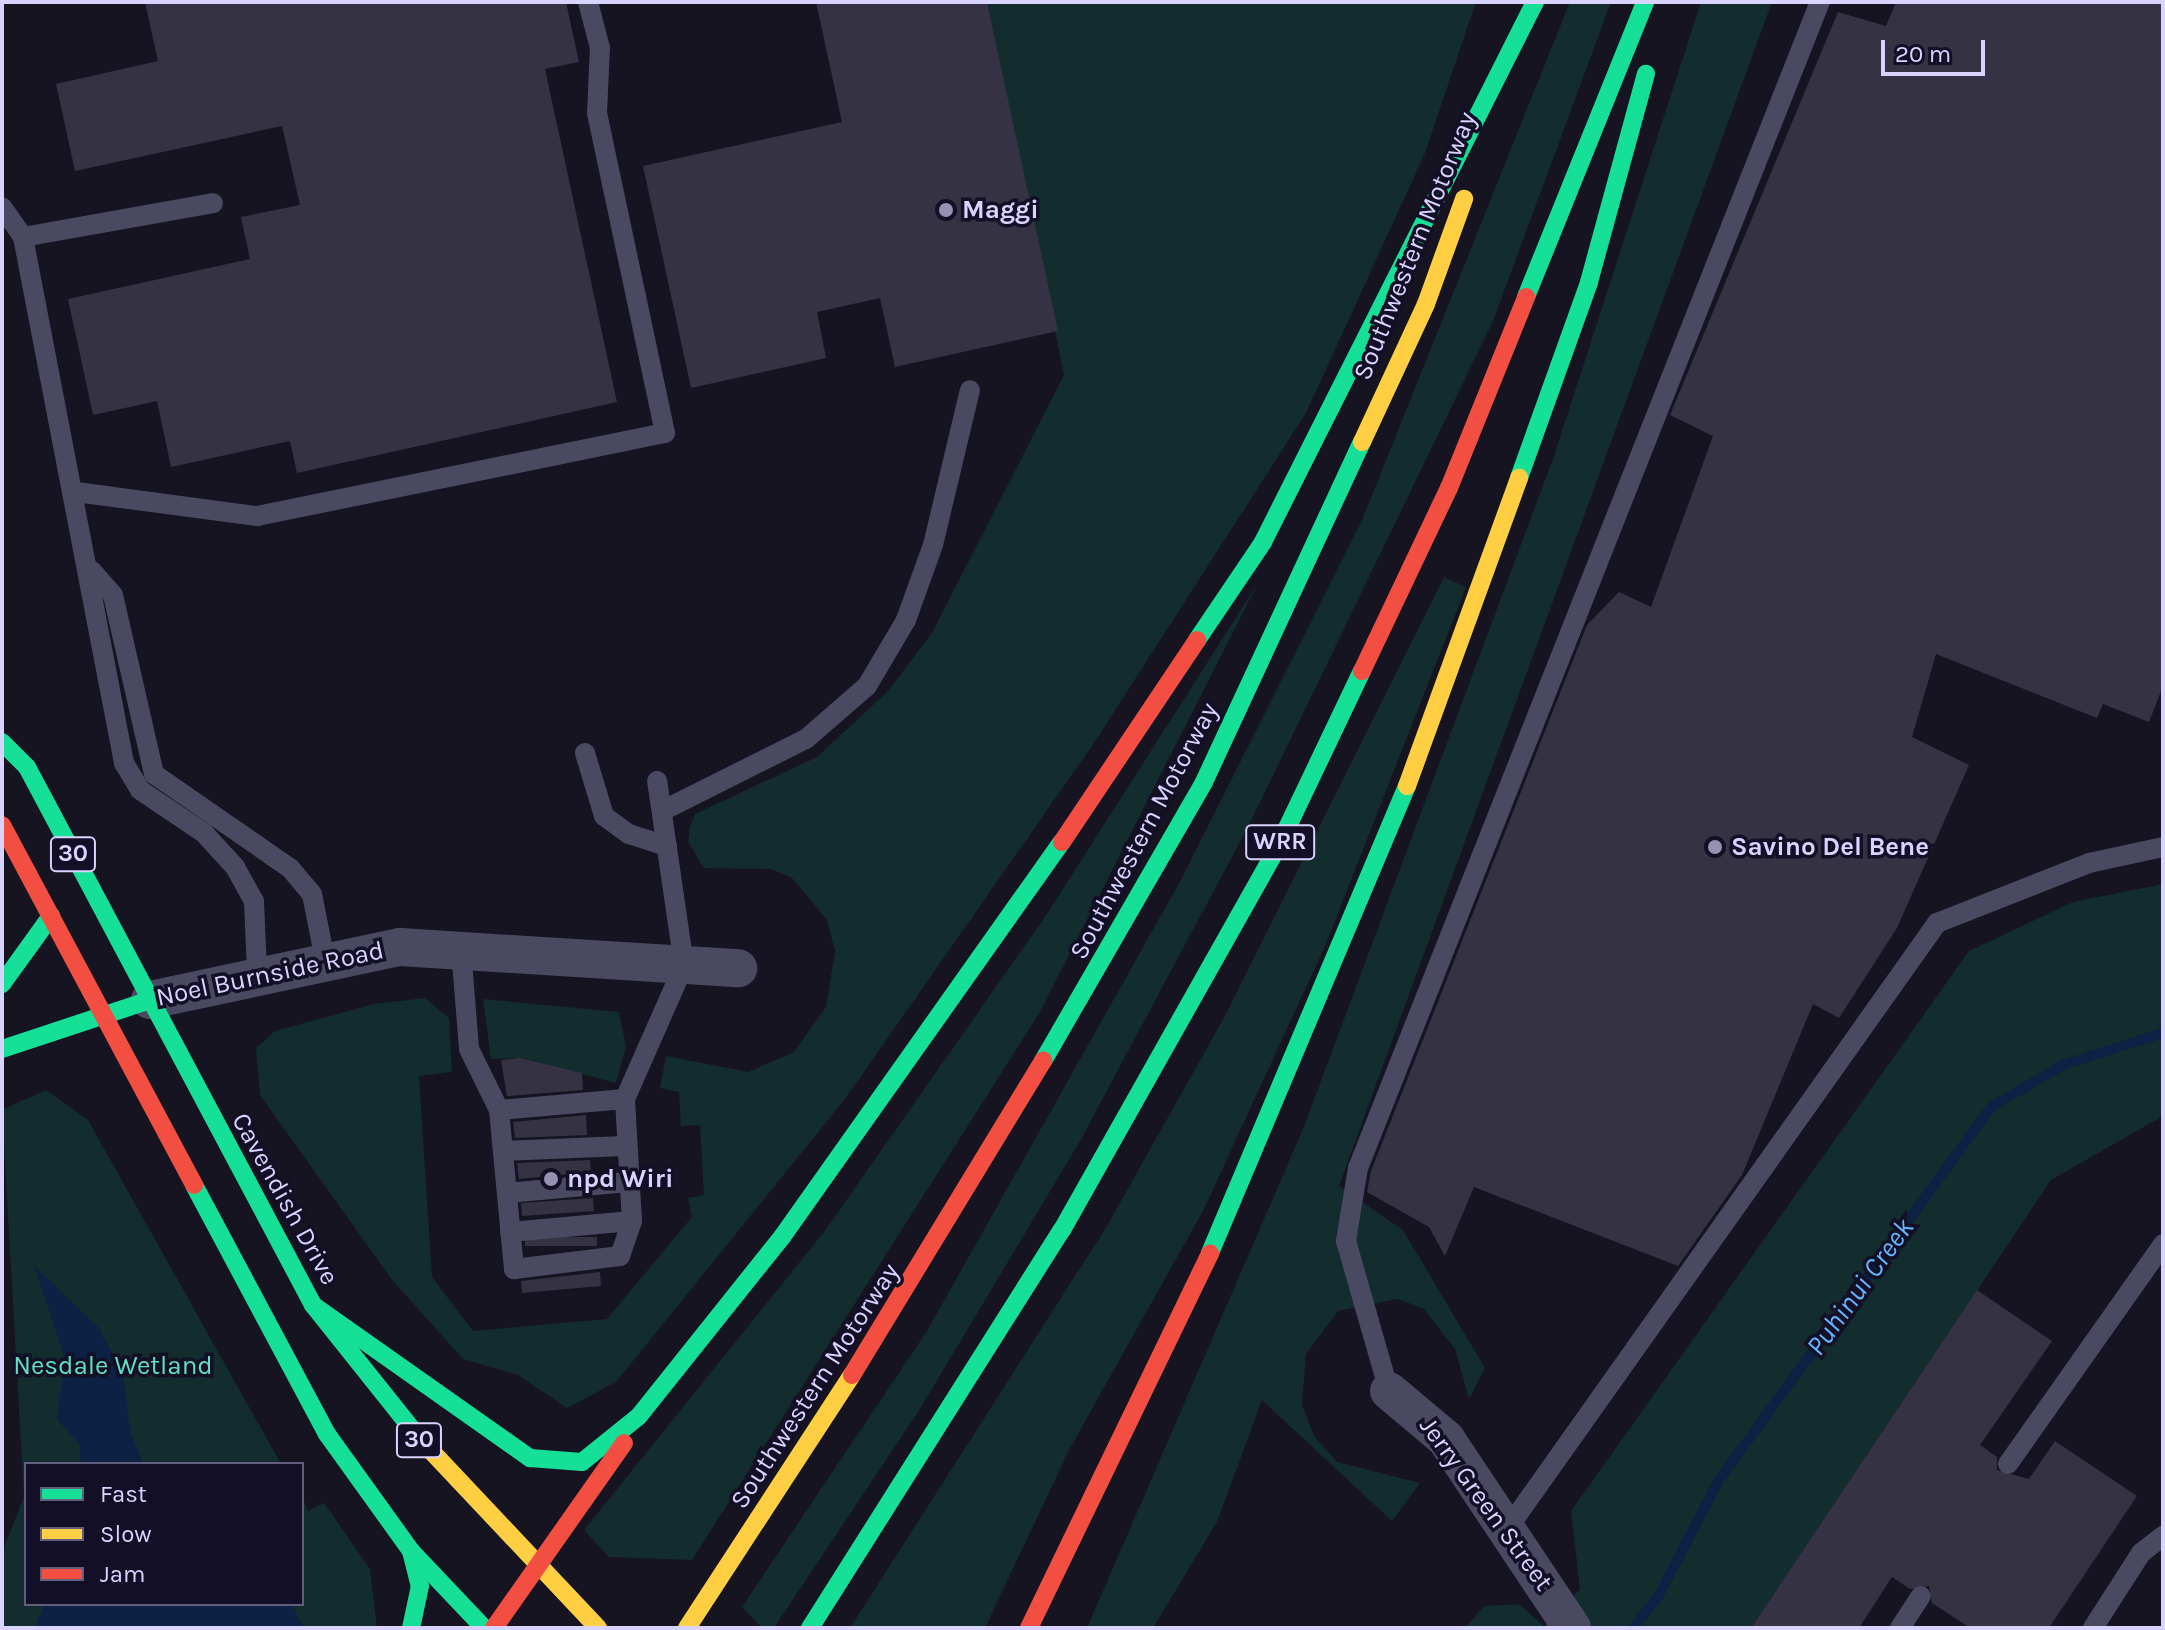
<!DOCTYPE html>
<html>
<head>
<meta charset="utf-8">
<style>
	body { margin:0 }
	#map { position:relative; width:2165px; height:1630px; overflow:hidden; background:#161421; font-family:Karla,sans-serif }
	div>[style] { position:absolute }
	.green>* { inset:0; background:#132c2d }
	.water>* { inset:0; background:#0d2144 }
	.stream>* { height:10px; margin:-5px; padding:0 5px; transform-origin:5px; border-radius:5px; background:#0d2144 }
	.building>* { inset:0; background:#343243; transform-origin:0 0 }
	.lane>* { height:20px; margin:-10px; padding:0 10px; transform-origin:10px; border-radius:10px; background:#4a4962 }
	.street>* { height:38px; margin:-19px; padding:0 19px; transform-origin:19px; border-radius:19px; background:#4a4962 }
	.fast>* { height:18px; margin:-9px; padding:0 9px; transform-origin:9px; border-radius:9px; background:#16e098 }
	.slow>* { height:18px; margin:-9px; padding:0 9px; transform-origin:9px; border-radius:9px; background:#ffcf43 }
	.jam>* { height:18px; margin:-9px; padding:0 9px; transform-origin:9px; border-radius:9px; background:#f24e42 }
	.dots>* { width:22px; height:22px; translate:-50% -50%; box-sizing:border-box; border:4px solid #130f26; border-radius:50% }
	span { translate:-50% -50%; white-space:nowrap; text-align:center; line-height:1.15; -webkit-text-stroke:7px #130f26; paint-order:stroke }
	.shield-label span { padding:2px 6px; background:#130f26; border:2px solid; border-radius:6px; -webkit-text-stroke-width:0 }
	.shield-label { font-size:24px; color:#d9d4ff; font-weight:700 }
	.poi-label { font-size:26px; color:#d9d4ff; font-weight:700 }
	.left { translate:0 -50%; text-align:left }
	.street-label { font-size:26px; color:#d9d4ff }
	.park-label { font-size:26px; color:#5fe0c0 }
	.water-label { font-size:28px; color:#62b6ff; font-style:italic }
	.frame { position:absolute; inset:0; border:4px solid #d9d4ff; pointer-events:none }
	.legend { position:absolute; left:24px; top:1462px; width:280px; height:144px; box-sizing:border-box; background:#130f26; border:2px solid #625e7d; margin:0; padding:10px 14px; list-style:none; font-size:24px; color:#d9d4ff }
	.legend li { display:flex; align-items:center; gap:16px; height:40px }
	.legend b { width:40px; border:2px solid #625e7d }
	.scale { position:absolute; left:1881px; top:40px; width:104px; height:36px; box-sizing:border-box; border:4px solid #d9d4ff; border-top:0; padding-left:10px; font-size:24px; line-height:28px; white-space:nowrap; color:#d9d4ff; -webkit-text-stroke:6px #130f26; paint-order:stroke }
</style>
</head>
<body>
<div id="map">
	<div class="green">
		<div style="clip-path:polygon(987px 2px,1476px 2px,1425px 153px,1306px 413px,1096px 740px,845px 1099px,616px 1382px,567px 1408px,518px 1375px,463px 1359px,393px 1281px,260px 1095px,256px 1048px,275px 1031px,374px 1004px,425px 998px,449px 1018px,452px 1072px,419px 1076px,432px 1277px,473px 1331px,607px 1319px,692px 1217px,688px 1198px,704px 1195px,700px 1125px,681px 1126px,679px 1092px,660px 1088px,666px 1056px,748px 1072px,794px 1052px,826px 1007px,835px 951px,827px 920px,792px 878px,771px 869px,704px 868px,688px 842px,690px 826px,695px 814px,817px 757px,888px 691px,932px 633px,1064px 375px)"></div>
		<div style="clip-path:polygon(1570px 2px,1611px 2px,1493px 321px,1249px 825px,1080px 1141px,920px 1409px,774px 1628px,762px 1628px,742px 1607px,927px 1331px,1182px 878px,1362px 520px)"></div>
		<div style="clip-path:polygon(1701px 2px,1772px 2px,1339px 1186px,1403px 1230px,1485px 1368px,1469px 1399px,1455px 1349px,1424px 1309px,1398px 1299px,1338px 1311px,1306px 1354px,1302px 1405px,1314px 1436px,1337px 1462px,1420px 1483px,1392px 1521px,1262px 1400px,1217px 1522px,1153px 1628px,1087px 1628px,1303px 1129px,1554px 456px)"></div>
		<div style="clip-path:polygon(1444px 577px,1466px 587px,1326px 944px,1204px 1209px,1069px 1450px,985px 1628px,850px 1628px,1107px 1226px,1226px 1014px)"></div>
		<div style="clip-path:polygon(1258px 583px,1040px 1012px,692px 1560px,609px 1557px,584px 1530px,824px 1232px,1047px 914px)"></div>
		<div style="clip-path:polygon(2163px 884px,2163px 1116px,2051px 1180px,1751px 1628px,1465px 1628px,1484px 1606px,1519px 1604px,1544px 1626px,1580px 1589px,1571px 1511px,1969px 951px,2073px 902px)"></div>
		<div style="clip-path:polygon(483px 999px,619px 1012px,626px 1046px,616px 1083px,520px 1058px,491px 1059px)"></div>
		<div style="clip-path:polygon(46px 1090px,88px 1120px,281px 1464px,26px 1464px,26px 1604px,302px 1604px,302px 1496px,308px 1511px,324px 1503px,370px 1569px,377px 1628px,2px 1628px,2px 1552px,24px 1497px,2px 1110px)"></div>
	</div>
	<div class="water">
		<div style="clip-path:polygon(34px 1266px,99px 1328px,123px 1374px,130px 1430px,143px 1464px,81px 1464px,79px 1444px,57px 1419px,65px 1358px)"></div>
		<div style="clip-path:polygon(44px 1604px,292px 1604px,302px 1626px,35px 1628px)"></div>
	</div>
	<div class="stream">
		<div style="left:1633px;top:1628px;width:40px;rotate:-51deg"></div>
		<div style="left:1658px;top:1597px;width:132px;rotate:-62.5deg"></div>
		<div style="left:1719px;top:1480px;width:462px;rotate:-53.9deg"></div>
		<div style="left:1991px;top:1107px;width:83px;rotate:-30.3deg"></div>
		<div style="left:2063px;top:1065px;width:105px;rotate:-17.7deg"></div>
	</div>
	<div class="building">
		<div style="clip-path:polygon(145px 2px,566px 2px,579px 62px,545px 69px,617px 402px,297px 473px,290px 441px,171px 467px,157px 401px,93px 415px,68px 299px,250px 259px,241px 217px,300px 205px,282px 126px,75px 171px,56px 84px,158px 61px)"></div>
		<div style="clip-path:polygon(816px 2px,987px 2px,1058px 331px,895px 367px,880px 298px,817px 312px,826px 358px,691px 388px,643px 166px,842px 122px)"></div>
		<div style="clip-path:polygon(1896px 2px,2163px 2px,2163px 686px,2149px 722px,2103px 704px,2097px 718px,1936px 654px,1912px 737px,1969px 765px,1897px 928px,1839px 1018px,1813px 1004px,1742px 1175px,1678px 1266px,1474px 1187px,1445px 1256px,1429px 1227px,1367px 1192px,1371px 1171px,1587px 625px,1619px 592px,1651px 607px,1713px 436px,1670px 415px,1838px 12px,1886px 26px)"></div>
		<div style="clip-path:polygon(520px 1058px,582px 1073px,583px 1090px,507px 1096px,501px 1060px)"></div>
		<div style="clip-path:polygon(586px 1115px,587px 1135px,515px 1138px,513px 1122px)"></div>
		<div style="clip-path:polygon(590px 1160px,591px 1172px,519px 1179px,517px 1163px)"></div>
		<div style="left:593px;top:1198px;width:13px;height:72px;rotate:86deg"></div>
		<div style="left:597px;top:1237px;width:9px;height:72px;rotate:90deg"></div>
		<div style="clip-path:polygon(600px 1272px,601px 1286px,522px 1293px,521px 1281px)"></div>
		<div style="clip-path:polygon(1977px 1290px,2052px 1341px,1980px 1445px,1997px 1457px,1997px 1470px,2029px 1479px,2055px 1441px,2137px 1496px,2049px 1628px,1970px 1628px,1932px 1603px,1929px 1586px,1910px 1589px,1892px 1577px,1859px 1628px,1751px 1628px)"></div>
	</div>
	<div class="lane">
		<div style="left:2px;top:207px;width:37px;rotate:55deg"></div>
		<div style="left:23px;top:237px;width:536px;rotate:79.13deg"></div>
		<div style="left:124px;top:763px;width:31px;rotate:59deg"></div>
		<div style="left:140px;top:790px;width:77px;rotate:33.9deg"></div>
		<div style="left:204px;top:833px;width:46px;rotate:47.6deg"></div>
		<div style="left:235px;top:867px;width:39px;rotate:61deg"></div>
		<div style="left:254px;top:901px;width:73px;rotate:87.6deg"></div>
		<div style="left:23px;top:237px;width:193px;rotate:-10.1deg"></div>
		<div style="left:76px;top:492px;width:183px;rotate:7.6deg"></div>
		<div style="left:257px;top:516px;width:416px;rotate:-11.5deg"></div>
		<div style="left:665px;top:433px;width:327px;rotate:-102deg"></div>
		<div style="left:597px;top:113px;width:65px;rotate:-87.4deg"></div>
		<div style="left:600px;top:48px;width:48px;rotate:-104.6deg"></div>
		<div style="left:92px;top:571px;width:32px;rotate:49deg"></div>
		<div style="left:113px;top:595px;width:184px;rotate:77.1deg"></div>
		<div style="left:154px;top:774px;width:165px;rotate:34.7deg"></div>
		<div style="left:290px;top:868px;width:34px;rotate:50deg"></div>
		<div style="left:312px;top:894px;width:67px;rotate:78.9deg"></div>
		<div style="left:585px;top:753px;width:66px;rotate:73.2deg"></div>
		<div style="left:604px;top:816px;width:31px;rotate:36deg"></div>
		<div style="left:629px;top:834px;width:40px;rotate:18deg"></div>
		<div style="left:662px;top:811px;width:161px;rotate:-26.6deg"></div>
		<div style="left:806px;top:739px;width:81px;rotate:-41deg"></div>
		<div style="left:867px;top:686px;width:77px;rotate:-59.4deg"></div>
		<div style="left:906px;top:620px;width:80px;rotate:-70.2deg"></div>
		<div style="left:933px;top:545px;width:159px;rotate:-76.6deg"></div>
		<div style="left:461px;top:949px;width:100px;rotate:85.4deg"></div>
		<div style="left:469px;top:1049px;width:68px;rotate:63.8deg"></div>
		<div style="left:499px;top:1110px;width:160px;rotate:84.6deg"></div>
		<div style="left:514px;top:1269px;width:107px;rotate:-7deg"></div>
		<div style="left:620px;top:1256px;width:37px;rotate:-71deg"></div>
		<div style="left:632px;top:1221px;width:122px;rotate:-93.3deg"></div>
		<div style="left:625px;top:1099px;width:146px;rotate:-66.2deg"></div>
		<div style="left:684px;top:965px;width:186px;rotate:-98.3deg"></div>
		<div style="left:499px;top:1110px;width:126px;rotate:-5deg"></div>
		<div style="left:504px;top:1151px;width:120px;rotate:-2.4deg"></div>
		<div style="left:507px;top:1193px;width:121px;rotate:-5.2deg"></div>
		<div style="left:510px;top:1232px;width:122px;rotate:-5.2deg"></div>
		<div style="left:1389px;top:1391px;width:156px;rotate:-106deg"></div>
		<div style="left:1346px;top:1241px;width:74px;rotate:-80.7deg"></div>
		<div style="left:1358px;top:1168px;width:1254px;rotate:-68.39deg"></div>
		<div style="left:2008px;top:1464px;width:269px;rotate:-54.8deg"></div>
		<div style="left:1508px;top:1528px;width:742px;rotate:-54.66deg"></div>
		<div style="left:1937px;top:923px;width:163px;rotate:-21.5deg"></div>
		<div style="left:2089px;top:863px;width:76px;rotate:-12.2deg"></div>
		<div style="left:1900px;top:1628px;width:38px;rotate:-57deg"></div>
		<div style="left:2093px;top:1628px;width:89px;rotate:-57.4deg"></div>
		<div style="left:2141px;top:1553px;width:28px;rotate:-38deg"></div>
	</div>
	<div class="street">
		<div style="left:150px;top:1000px;width:256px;rotate:-12deg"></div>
		<div style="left:400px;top:947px;width:339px;rotate:3.6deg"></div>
		<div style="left:1389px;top:1391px;width:75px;rotate:40.1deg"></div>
		<div style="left:1446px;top:1439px;width:227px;rotate:56.3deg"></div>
	</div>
	<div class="fast">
		<div style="left:1526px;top:297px;width:318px;rotate:-68deg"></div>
		<div style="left:1519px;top:478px;width:208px;rotate:-70.3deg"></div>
		<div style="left:1589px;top:282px;width:216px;rotate:-74.7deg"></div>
		<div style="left:1197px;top:640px;width:118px;rotate:-56deg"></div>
		<div style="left:1263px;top:542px;width:605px;rotate:-63.27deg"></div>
		<div style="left:2px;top:742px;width:35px;rotate:45deg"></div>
		<div style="left:27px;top:767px;width:609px;rotate:62deg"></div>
		<div style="left:313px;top:1305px;width:170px;rotate:51.4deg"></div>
		<div style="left:2px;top:984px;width:84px;rotate:-54.2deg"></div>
		<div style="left:2px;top:1049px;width:156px;rotate:-18.3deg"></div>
		<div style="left:1043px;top:1061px;width:322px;rotate:-60deg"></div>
		<div style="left:1204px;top:782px;width:375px;rotate:-65.1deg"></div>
		<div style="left:194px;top:1185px;width:282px;rotate:61.9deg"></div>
		<div style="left:327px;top:1434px;width:144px;rotate:54.3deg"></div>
		<div style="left:411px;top:1551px;width:106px;rotate:46.5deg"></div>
		<div style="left:1210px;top:1253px;width:507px;rotate:-67.13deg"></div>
		<div style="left:313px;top:1305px;width:266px;rotate:35.2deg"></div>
		<div style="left:530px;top:1458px;width:52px;rotate:4.4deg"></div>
		<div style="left:582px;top:1462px;width:73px;rotate:-38.9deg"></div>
		<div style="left:639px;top:1416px;width:229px;rotate:-51.4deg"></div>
		<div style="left:782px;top:1237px;width:484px;rotate:-54.7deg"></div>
		<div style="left:411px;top:1551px;width:36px;rotate:76deg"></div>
		<div style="left:420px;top:1586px;width:43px;rotate:102.1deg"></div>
		<div style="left:810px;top:1628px;width:471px;rotate:-57.7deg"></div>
		<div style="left:1062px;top:1230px;width:440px;rotate:-60.6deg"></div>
		<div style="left:1278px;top:847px;width:195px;rotate:-64.5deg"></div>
	</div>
	<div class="slow">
		<div style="left:1362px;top:442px;width:152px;rotate:-65.1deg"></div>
		<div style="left:1426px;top:304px;width:112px;rotate:-70.1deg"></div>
		<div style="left:1407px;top:786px;width:328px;rotate:-70deg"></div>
		<div style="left:419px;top:1438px;width:261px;rotate:46.7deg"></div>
		<div style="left:687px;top:1628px;width:302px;rotate:-56.9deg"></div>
	</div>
	<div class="jam">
		<div style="left:1362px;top:671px;width:203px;rotate:-64.6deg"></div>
		<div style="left:1449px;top:488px;width:206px;rotate:-68deg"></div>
		<div style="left:2px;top:825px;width:408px;rotate:61.9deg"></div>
		<div style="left:1062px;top:842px;width:243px;rotate:-56.2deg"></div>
		<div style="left:852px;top:1375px;width:368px;rotate:-58.7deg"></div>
		<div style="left:494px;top:1628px;width:226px;rotate:-54.9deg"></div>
		<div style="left:1029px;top:1628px;width:416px;rotate:-64.2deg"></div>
	</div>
	<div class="dots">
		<div style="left:946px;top:210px;background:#9591b1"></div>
		<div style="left:1715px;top:847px;background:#9591b1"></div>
		<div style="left:551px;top:1179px;background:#9591b1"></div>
	</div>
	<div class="shield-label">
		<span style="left:1280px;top:842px">WRR</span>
		<span style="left:73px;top:854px">30</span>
		<span style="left:419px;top:1440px">30</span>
	</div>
	<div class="poi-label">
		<span class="left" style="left:962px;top:210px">Maggi</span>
		<span class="left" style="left:1731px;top:847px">Savino Del Bene</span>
		<span class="left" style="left:567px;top:1179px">npd Wiri</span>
	</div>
	<div class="street-label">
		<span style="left:1415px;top:246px;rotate:-68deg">Southwestern Motorway</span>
		<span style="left:1144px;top:831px;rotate:-62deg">Southwestern Motorway</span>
		<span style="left:270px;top:974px;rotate:-12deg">Noel Burnside Road</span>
		<span style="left:285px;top:1199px;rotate:61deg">Cavendish Drive</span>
		<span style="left:815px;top:1386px;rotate:-57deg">Southwestern Motorway</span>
		<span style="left:1486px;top:1504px;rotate:54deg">Jerry Green Street</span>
	</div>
	<div class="park-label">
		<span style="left:113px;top:1366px">Nesdale Wetland</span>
	</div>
	<div class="water-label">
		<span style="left:1860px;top:1287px;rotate:-54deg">Puhinui Creek</span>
	</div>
	<div class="frame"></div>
	<ul class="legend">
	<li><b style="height:10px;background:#16e098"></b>Fast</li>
	<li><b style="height:10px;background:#ffcf43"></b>Slow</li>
	<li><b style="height:10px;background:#f24e42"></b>Jam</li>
	</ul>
	<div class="scale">20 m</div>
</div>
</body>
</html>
